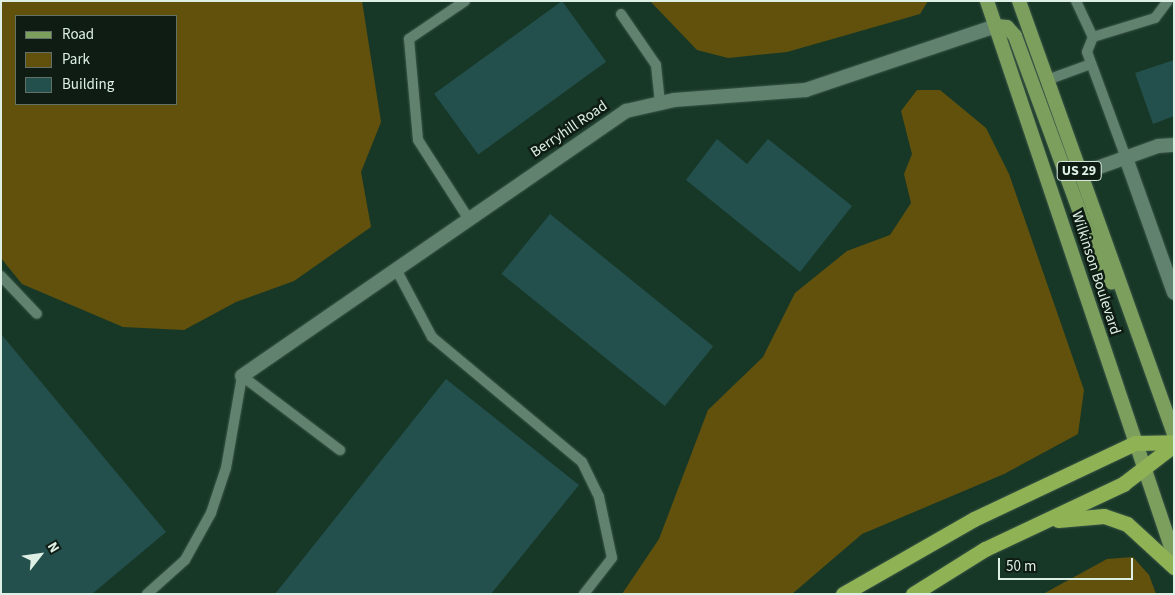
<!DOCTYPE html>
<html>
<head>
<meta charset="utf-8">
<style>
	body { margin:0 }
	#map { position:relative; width:1175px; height:595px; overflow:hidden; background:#183827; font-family:"Source Sans 3",sans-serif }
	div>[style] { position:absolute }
	.green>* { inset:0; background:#62510d }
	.building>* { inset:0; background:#234f4d; transform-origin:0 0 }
	.roads { filter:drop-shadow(0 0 1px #3a5547) drop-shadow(0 0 1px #3a5547) }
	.service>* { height:10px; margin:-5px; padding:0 5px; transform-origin:5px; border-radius:5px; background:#60826e }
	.minor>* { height:14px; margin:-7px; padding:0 7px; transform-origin:7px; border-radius:7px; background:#60826e }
	.primary>* { height:14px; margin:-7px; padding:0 7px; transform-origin:7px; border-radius:7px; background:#7c9f5e }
	.motorway>* { height:15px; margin:-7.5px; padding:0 7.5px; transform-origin:7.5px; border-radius:7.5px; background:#8fb254 }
	span { translate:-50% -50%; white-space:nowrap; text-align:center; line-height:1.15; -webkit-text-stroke:5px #0e1c14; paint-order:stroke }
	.shield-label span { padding:1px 4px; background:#0e1c14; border:1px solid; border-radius:4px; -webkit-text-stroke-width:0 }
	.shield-label { font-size:14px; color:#def0e5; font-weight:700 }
	.street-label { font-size:15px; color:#def0e5 }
	.frame { position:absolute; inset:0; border:2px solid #def0e5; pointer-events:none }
	.legend { position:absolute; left:15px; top:15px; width:162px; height:90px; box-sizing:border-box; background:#0e1c14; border:1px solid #617168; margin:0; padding:6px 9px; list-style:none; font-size:15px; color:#def0e5 }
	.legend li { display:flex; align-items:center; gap:10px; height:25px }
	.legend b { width:25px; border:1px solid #617168 }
	.north { position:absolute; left:15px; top:530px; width:50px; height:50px; -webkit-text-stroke:4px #0e1c14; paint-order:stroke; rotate:60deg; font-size:14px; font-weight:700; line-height:20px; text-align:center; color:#def0e5 }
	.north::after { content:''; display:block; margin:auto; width:18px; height:22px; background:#def0e5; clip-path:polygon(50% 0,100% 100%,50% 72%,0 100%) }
	.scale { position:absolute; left:998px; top:558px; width:135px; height:22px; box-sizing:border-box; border:2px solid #def0e5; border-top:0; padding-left:6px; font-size:15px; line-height:18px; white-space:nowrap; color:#def0e5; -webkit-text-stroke:4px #0e1c14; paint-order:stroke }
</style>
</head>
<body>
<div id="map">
	<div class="green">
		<div style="clip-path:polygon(evenodd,1px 1px,362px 1px,381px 122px,361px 172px,371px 227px,294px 281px,236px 302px,184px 330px,123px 327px,22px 284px,1px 258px,1px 1px,16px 16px,176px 16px,176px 104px,16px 104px,16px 16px)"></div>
		<div style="clip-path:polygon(650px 1px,928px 1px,920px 14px,787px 52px,728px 58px,697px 50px)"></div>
		<div style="clip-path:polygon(917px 90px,940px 90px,986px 128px,1009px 174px,1084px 390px,1078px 434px,1004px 474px,862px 534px,792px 594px,622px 594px,659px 539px,708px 410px,763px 357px,795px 293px,847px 251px,890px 235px,911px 203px,904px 174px,912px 154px,901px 111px)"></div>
		<div style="clip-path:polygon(1133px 557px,1149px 575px,1156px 594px,1043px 594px,1107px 559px)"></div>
	</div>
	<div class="building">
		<div style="left:562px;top:1px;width:75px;height:158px;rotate:54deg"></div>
		<div style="clip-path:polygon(1174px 60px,1174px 116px,1153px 124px,1135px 73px)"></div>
		<div style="clip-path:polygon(717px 139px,747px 164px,768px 139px,852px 206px,800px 272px,686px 180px)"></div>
		<div style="left:550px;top:214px;width:210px;height:77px;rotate:39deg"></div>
		<div style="clip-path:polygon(1px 334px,166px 532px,92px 594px,1px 594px)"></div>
		<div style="clip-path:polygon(446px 379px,579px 485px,491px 594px,275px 594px)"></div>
	</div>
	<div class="roads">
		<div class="service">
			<div style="left:465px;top:1px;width:68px;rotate:145.8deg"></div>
			<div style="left:409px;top:39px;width:101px;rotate:84.9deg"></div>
			<div style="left:418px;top:140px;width:93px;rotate:57.3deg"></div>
			<div style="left:1076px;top:1px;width:40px;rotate:65deg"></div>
			<div style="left:621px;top:14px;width:62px;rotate:55.5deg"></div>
			<div style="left:656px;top:65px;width:37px;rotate:84deg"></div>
			<div style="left:1093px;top:37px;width:16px;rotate:112deg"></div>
			<div style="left:1087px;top:52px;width:113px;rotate:69.8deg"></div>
			<div style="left:1093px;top:37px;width:65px;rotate:-17deg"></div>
			<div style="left:1155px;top:18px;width:21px;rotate:-53deg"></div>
			<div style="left:1047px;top:80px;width:47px;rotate:-20deg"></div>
			<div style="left:396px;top:269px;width:77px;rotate:62.1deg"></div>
			<div style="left:432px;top:337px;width:195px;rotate:39.8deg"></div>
			<div style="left:582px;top:462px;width:39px;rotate:64deg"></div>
			<div style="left:599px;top:497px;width:62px;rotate:78deg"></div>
			<div style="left:612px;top:558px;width:46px;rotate:127.9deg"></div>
			<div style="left:1px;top:276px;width:52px;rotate:46.5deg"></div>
			<div style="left:147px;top:594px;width:51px;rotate:-41.8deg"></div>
			<div style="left:185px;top:560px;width:54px;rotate:-61deg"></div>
			<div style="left:211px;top:513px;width:47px;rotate:-71.6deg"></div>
			<div style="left:226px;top:468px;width:93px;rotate:-80.1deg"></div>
			<div style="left:242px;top:376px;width:123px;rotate:37.1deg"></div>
		</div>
		<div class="minor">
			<div style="left:1126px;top:158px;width:143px;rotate:70.4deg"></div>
			<div style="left:1080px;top:174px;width:83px;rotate:-19.7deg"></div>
			<div style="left:1158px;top:146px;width:16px;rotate:-4deg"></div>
			<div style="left:242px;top:376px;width:467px;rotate:-34.6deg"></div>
			<div style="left:626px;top:111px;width:49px;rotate:-12.9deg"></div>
			<div style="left:674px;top:100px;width:132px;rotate:-4.3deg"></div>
			<div style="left:806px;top:90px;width:200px;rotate:-18.6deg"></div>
		</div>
		<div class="primary">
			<div style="left:987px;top:1px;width:586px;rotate:71.38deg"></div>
			<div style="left:1019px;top:1px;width:460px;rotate:70.3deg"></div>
			<div style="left:996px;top:26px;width:11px;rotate:5deg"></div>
			<div style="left:1007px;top:27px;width:12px;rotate:48deg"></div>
			<div style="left:1015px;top:36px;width:214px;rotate:69.8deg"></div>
			<div style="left:1089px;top:237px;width:51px;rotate:63.4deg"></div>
		</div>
		<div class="motorway">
			<div style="left:1058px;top:520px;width:46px;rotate:-5deg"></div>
			<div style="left:1104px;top:516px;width:24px;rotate:19deg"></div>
			<div style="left:1127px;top:524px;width:64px;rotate:42.5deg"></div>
			<div style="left:843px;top:594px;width:151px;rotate:-29.8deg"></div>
			<div style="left:974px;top:519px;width:178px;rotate:-25.3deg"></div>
			<div style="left:1135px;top:443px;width:39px;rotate:-1deg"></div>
			<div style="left:913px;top:594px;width:85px;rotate:-32deg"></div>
			<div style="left:985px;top:549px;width:153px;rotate:-25.2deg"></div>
			<div style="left:1123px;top:484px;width:64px;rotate:-37.4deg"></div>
		</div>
	</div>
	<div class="shield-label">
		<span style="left:1079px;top:171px">US 29</span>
	</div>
	<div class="street-label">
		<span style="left:569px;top:129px;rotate:-34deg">Berryhill Road</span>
		<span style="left:1096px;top:273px;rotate:72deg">Wilkinson Boulevard</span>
	</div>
	<div class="frame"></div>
	<ul class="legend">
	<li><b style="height:6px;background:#7c9f5e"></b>Road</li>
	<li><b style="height:14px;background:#62510d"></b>Park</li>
	<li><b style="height:14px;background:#234f4d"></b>Building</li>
	</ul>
	<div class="north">N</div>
	<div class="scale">50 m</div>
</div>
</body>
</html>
